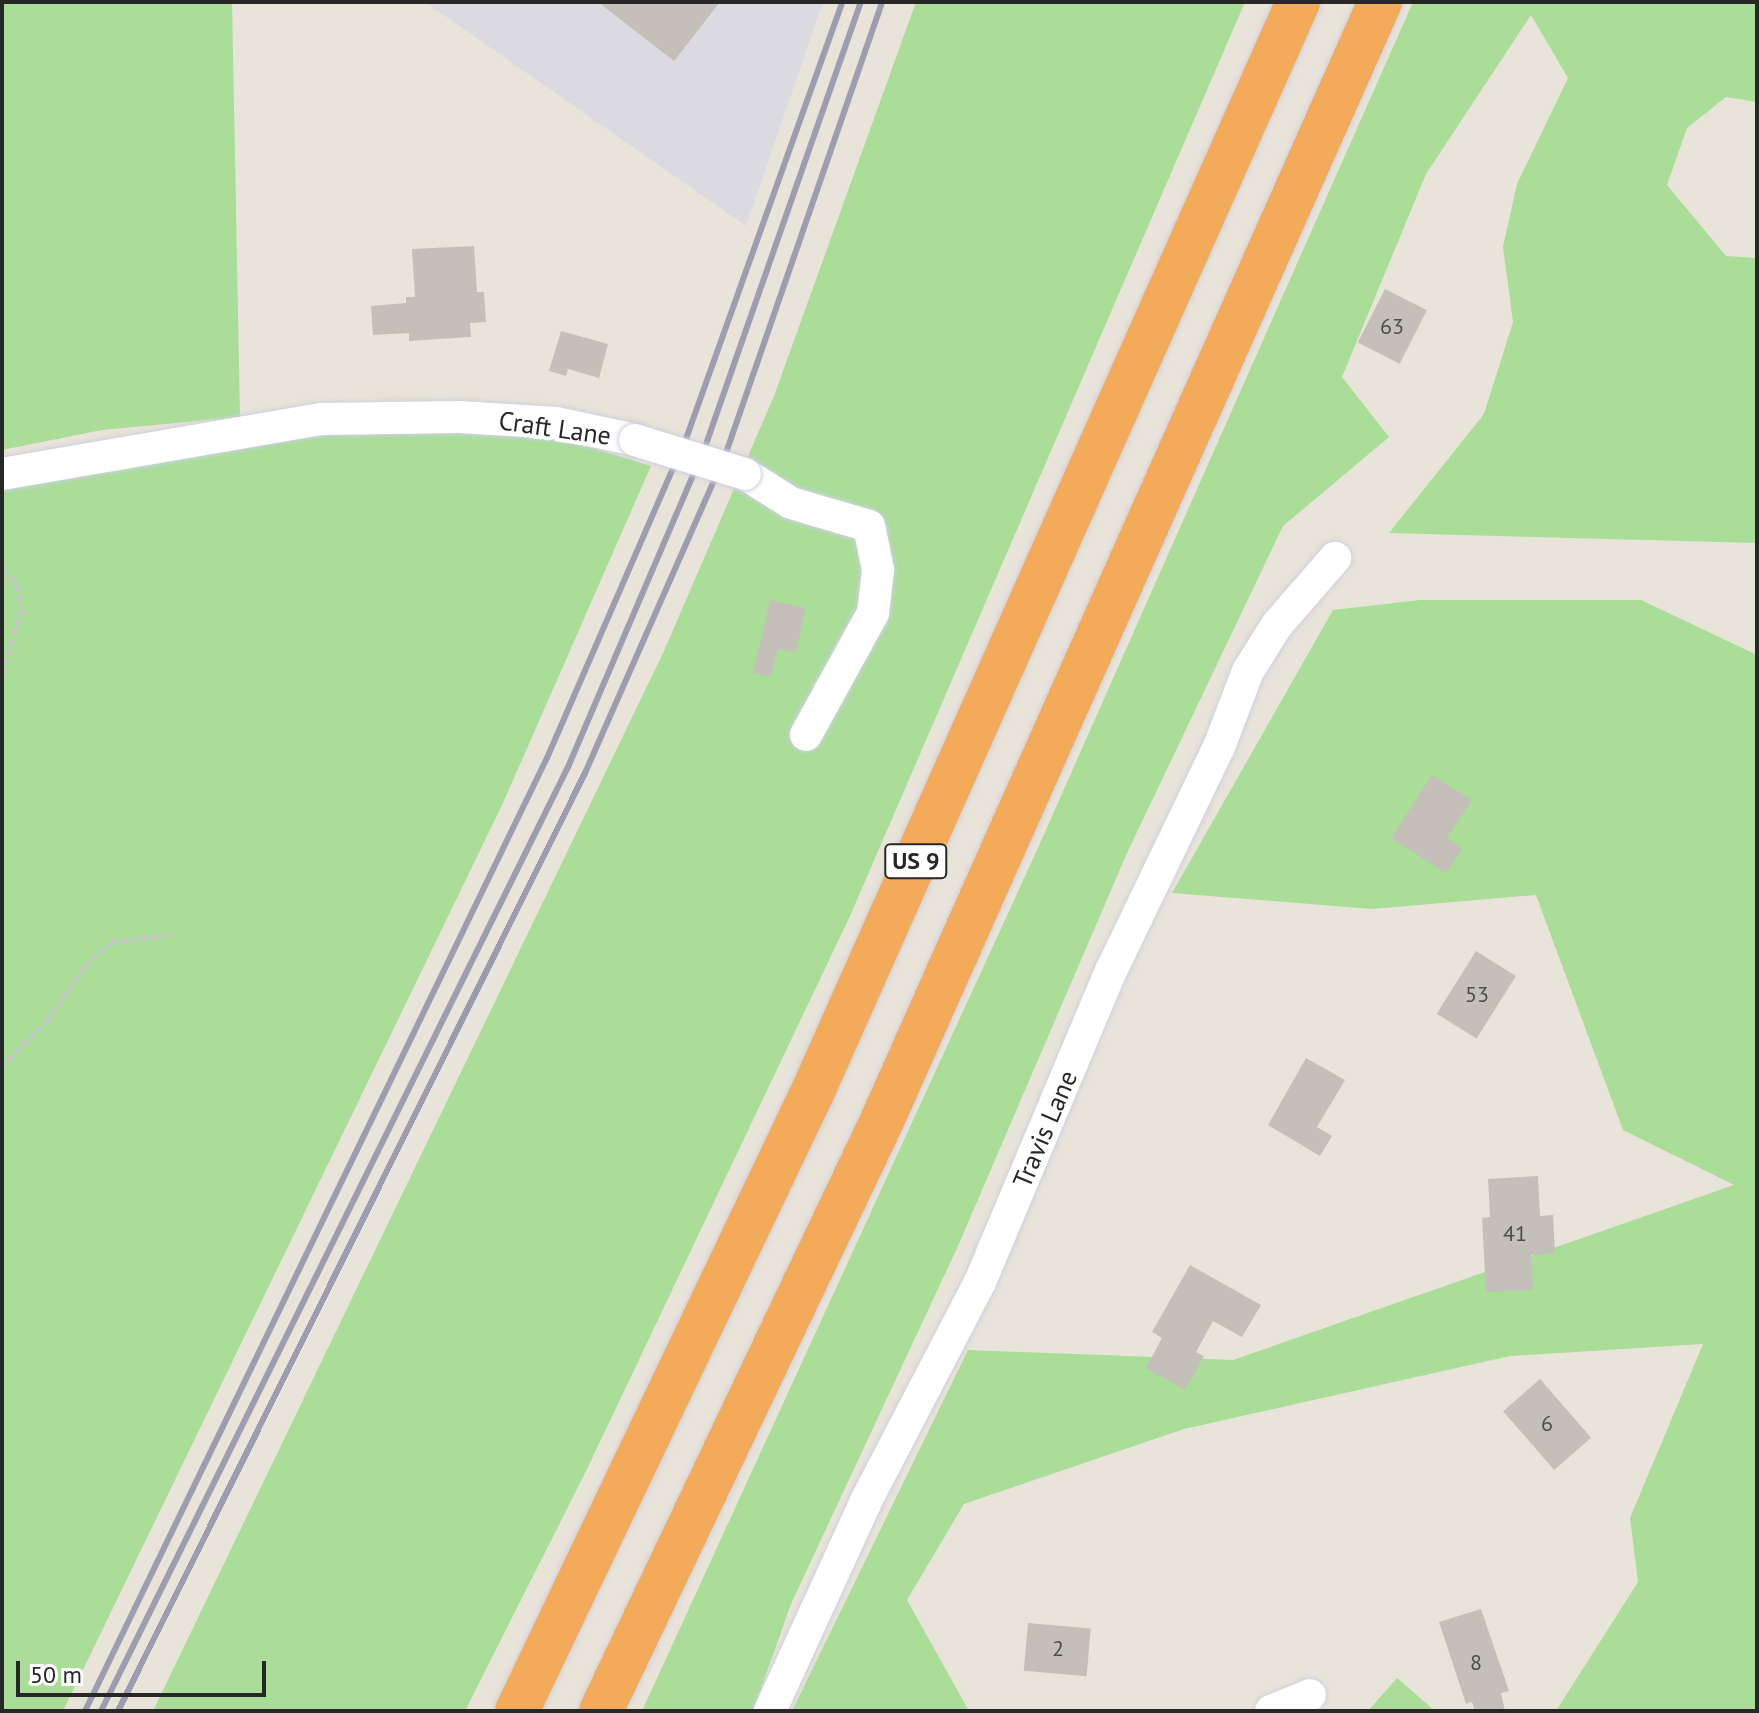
<!DOCTYPE html>
<html>
<head>
<meta charset="utf-8">
<style>
	body { margin:0 }
	#map { position:relative; width:1759px; height:1713px; overflow:hidden; background:#e9e4d9; font-family:"PT Sans",sans-serif }
	div>[style] { position:absolute }
	.industrial>* { inset:0; background:#dcdae1 }
	.green>* { inset:0; background:#a9dd98 }
	.building>* { inset:0; background:#c4c0b9; transform-origin:0 0 }
	.path>* { height:5px; margin-top:-2.5px; transform-origin:0; background:repeating-linear-gradient(90deg,#c7c7c7 0 6px,transparent 0 10px) }
	.roads { filter:drop-shadow(0 0 2px #ced0df) drop-shadow(0 0 2px #ced0df) }
	.minor>* { height:32px; margin:-16px; padding:0 16px; transform-origin:16px; border-radius:16px; background:#fff }
	.highway>* { height:44px; margin:-22px; padding:0 22px; transform-origin:22px; border-radius:22px; background:#f4ab59 }
	.rail>* { height:6px; margin:-3px; padding:0 3px; transform-origin:3px; border-radius:3px; background:#9c9db0 }
	.bridges { filter:drop-shadow(0 0 2px #ced0df) drop-shadow(0 0 2px #ced0df) }
	.minor-bridge>* { height:32px; margin:-16px; padding:0 16px; transform-origin:16px; border-radius:16px; background:#fff }
	span { translate:-50% -50%; white-space:nowrap; text-align:center; line-height:1.15; -webkit-text-stroke:8px #fff; paint-order:stroke }
	.number-label { font-size:22px; color:#4e4d4c }
	.number-label span { -webkit-text-stroke-width:0 }
	.shield-label span { padding:2px 6px; background:#fff; border:2px solid; border-radius:6px; -webkit-text-stroke-width:0 }
	.shield-label { font-size:24px; color:#272727; font-weight:700 }
	.street-label { font-size:26px; color:#272727 }
	.frame { position:absolute; inset:0; border:4px solid #272727; pointer-events:none }
	.scale { position:absolute; left:16px; top:1661px; width:250px; height:36px; box-sizing:border-box; border:4px solid #272727; border-top:0; padding-left:10px; font-size:24px; line-height:28px; white-space:nowrap; color:#272727; -webkit-text-stroke:6px #fff; paint-order:stroke }
</style>
</head>
<body>
<div id="map">
	<div class="industrial">
		<div style="clip-path:polygon(425px 2px,823px 2px,746px 226px)"></div>
	</div>
	<div class="green">
		<div style="clip-path:polygon(2px 2px,232px 2px,240px 417px,102px 430px,2px 450px)"></div>
		<div style="clip-path:polygon(916px 2px,1245px 2px,850px 916px,587px 1469px,465px 1711px,153px 1711px,664px 651px,774px 396px)"></div>
		<div style="clip-path:polygon(1413px 2px,1757px 2px,1757px 102px,1726px 97px,1687px 128px,1667px 185px,1726px 256px,1757px 258px,1757px 543px,1389px 533px,1484px 414px,1513px 322px,1503px 247px,1517px 184px,1568px 78px,1531px 15px,1426px 174px,1342px 377px,1389px 437px,1283px 526px,1127px 853px,958px 1246px,791px 1604px,753px 1711px,642px 1711px,1037px 850px)"></div>
		<div style="clip-path:polygon(383px 432px,503px 432px,574px 442px,651px 466px,503px 803px,63px 1711px,2px 1711px,2px 488px,292px 438px)"></div>
		<div style="clip-path:polygon(1420px 600px,1641px 600px,1757px 655px,1757px 1711px,1556px 1711px,1638px 1582px,1630px 1518px,1703px 1344px,1510px 1356px,1184px 1429px,964px 1504px,907px 1600px,969px 1711px,792px 1711px,968px 1350px,1233px 1360px,1734px 1185px,1623px 1130px,1536px 895px,1372px 909px,1172px 893px,1333px 610px)"></div>
		<div style="clip-path:polygon(1397px 1678px,1435px 1711px,1368px 1711px)"></div>
	</div>
	<div class="building">
		<div style="clip-path:polygon(598px 2px,720px 2px,674px 61px)"></div>
		<div style="clip-path:polygon(474px 246px,477px 292px,484px 292px,486px 322px,470px 323px,471px 337px,409px 341px,409px 333px,373px 335px,371px 306px,406px 303px,406px 297px,415px 297px,412px 249px)"></div>
		<div style="left:1385px;top:289px;width:47px;height:60px;rotate:27deg"></div>
		<div style="clip-path:polygon(561px 331px,608px 344px,599px 378px,568px 369px,566px 376px,549px 371px)"></div>
		<div style="clip-path:polygon(770px 600px,806px 608px,796px 653px,778px 649px,771px 677px,753px 673px)"></div>
		<div style="clip-path:polygon(1432px 775px,1472px 800px,1447px 838px,1462px 848px,1446px 873px,1391px 838px)"></div>
		<div style="left:1476px;top:951px;width:47px;height:74px;rotate:32deg"></div>
		<div style="clip-path:polygon(1306px 1058px,1345px 1080px,1317px 1127px,1332px 1136px,1320px 1156px,1268px 1125px)"></div>
		<div style="clip-path:polygon(1538px 1176px,1540px 1216px,1553px 1215px,1555px 1253px,1531px 1255px,1533px 1290px,1486px 1292px,1482px 1218px,1490px 1217px,1488px 1179px)"></div>
		<div style="clip-path:polygon(1190px 1265px,1261px 1305px,1242px 1337px,1213px 1321px,1196px 1352px,1204px 1356px,1185px 1390px,1146px 1368px,1162px 1338px,1152px 1332px)"></div>
		<div style="left:1540px;top:1379px;width:78px;height:49px;rotate:49deg"></div>
		<div style="clip-path:polygon(1481px 1609px,1509px 1691px,1501px 1693px,1505px 1711px,1475px 1711px,1472px 1702px,1466px 1704px,1439px 1622px)"></div>
		<div style="left:1028px;top:1623px;width:63px;height:48px;rotate:5deg"></div>
	</div>
	<div class="path">
		<div style="left:2px;top:568px;width:23px;rotate:49deg"></div>
		<div style="left:17px;top:585px;width:25px;rotate:79deg"></div>
		<div style="left:22px;top:610px;width:68px;rotate:107.1deg"></div>
		<div style="left:2px;top:1066px;width:62px;rotate:-45deg"></div>
		<div style="left:46px;top:1022px;width:68px;rotate:-55.1deg"></div>
		<div style="left:85px;top:966px;width:35px;rotate:-43deg"></div>
		<div style="left:111px;top:942px;width:63px;rotate:-7.4deg"></div>
	</div>
	<div class="roads">
		<div class="minor">
			<div style="left:2px;top:474px;width:325px;rotate:-9.8deg"></div>
			<div style="left:322px;top:419px;width:138px;rotate:-0.8deg"></div>
			<div style="left:460px;top:417px;width:96px;rotate:3.6deg"></div>
			<div style="left:556px;top:423px;width:81px;rotate:12.1deg"></div>
			<div style="left:745px;top:474px;width:54px;rotate:32.2deg"></div>
			<div style="left:791px;top:503px;width:81px;rotate:16.4deg"></div>
			<div style="left:869px;top:526px;width:45px;rotate:78.4deg"></div>
			<div style="left:878px;top:570px;width:43px;rotate:96.6deg"></div>
			<div style="left:873px;top:613px;width:139px;rotate:118.8deg"></div>
			<div style="left:770px;top:1711px;width:231px;rotate:-65.4deg"></div>
			<div style="left:866px;top:1501px;width:247px;rotate:-62.5deg"></div>
			<div style="left:980px;top:1282px;width:337px;rotate:-67.2deg"></div>
			<div style="left:1111px;top:971px;width:249px;rotate:-64.3deg"></div>
			<div style="left:1219px;top:747px;width:81px;rotate:-69.1deg"></div>
			<div style="left:1248px;top:671px;width:54px;rotate:-57.8deg"></div>
			<div style="left:1277px;top:625px;width:89px;rotate:-49.1deg"></div>
			<div style="left:1271px;top:1711px;width:42px;rotate:-22.3deg"></div>
		</div>
		<div class="highway">
			<div style="left:517px;top:1711px;width:687px;rotate:-64.48deg"></div>
			<div style="left:813px;top:1091px;width:1192px;rotate:-65.99deg"></div>
			<div style="left:601px;top:1711px;width:651px;rotate:-64.54deg"></div>
			<div style="left:881px;top:1123px;width:1227px;rotate:-66deg"></div>
		</div>
	</div>
	<div class="rail">
		<div style="left:85px;top:1711px;width:1059px;rotate:-64.14deg"></div>
		<div style="left:547px;top:758px;width:351px;rotate:-66.5deg"></div>
		<div style="left:687px;top:436px;width:461px;rotate:-70.3deg"></div>
		<div style="left:101px;top:1711px;width:1053px;rotate:-63.68deg"></div>
		<div style="left:568px;top:767px;width:348px;rotate:-66.8deg"></div>
		<div style="left:705px;top:447px;width:472px;rotate:-70.7deg"></div>
		<div style="left:118px;top:1711px;width:1048px;rotate:-63.53deg"></div>
		<div style="left:585px;top:773px;width:350px;rotate:-66.2deg"></div>
		<div style="left:726px;top:453px;width:477px;rotate:-70.9deg"></div>
	</div>
	<div class="bridges">
		<div class="minor-bridge">
			<div style="left:635px;top:440px;width:115px;rotate:17.2deg"></div>
		</div>
	</div>
	<div class="number-label">
		<span style="left:1392px;top:327px">63</span>
		<span style="left:1477px;top:995px">53</span>
		<span style="left:1515px;top:1234px">41</span>
		<span style="left:1547px;top:1424px">6</span>
		<span style="left:1058px;top:1649px">2</span>
		<span style="left:1476px;top:1663px">8</span>
	</div>
	<div class="shield-label">
		<span style="left:916px;top:861px">US 9</span>
	</div>
	<div class="street-label">
		<span style="left:555px;top:428px;rotate:8deg">Craft Lane</span>
		<span style="left:1045px;top:1129px;rotate:-67deg">Travis Lane</span>
	</div>
	<div class="frame"></div>
	<div class="scale">50 m</div>
</div>
</body>
</html>
